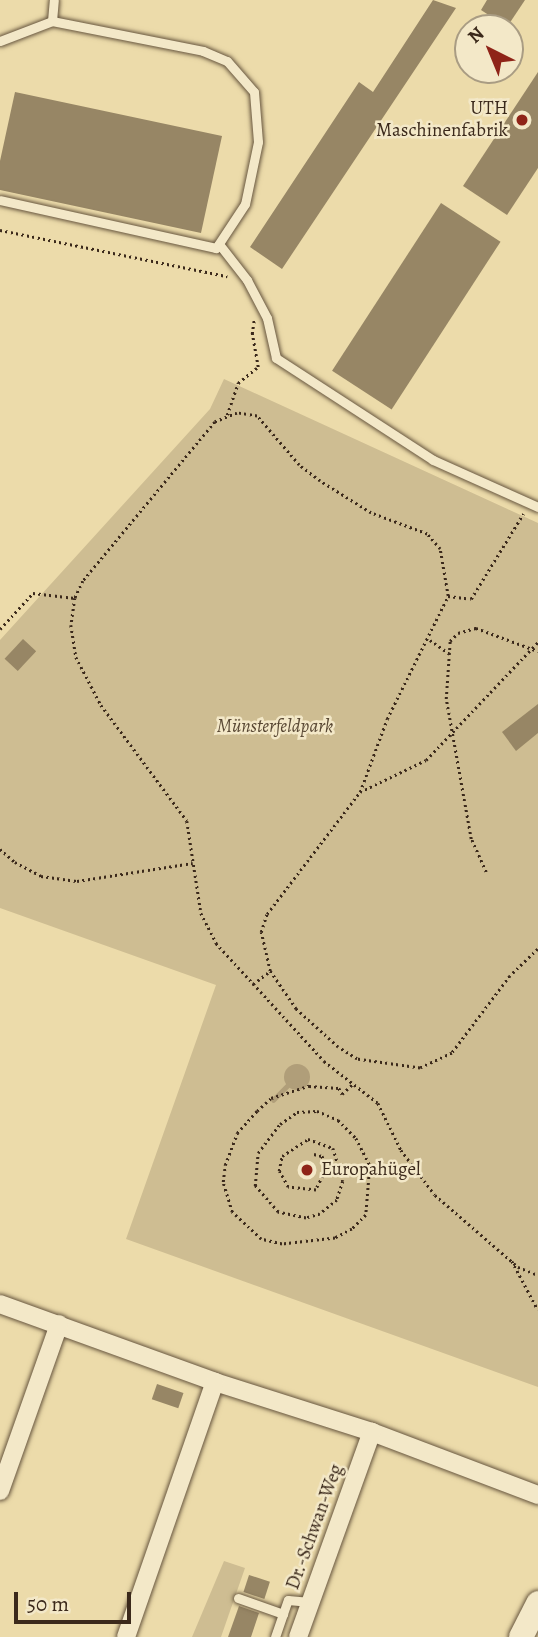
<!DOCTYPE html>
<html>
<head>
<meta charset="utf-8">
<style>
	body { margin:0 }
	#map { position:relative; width:538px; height:1637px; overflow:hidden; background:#ecdbaa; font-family:Alegreya,serif }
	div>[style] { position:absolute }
	.green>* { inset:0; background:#cebd92 }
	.water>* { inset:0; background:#b09e79 }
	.round { border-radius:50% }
	.stream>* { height:4.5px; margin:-2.25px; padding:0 2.25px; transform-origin:2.25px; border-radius:2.25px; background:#b09e79 }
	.building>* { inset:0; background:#978665; transform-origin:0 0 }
	.path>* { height:2.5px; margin-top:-1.25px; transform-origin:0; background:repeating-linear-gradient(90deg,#3b291b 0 2px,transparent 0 5.5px) }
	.roads { filter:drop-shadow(0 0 2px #67563f) drop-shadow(0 0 2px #67563f) }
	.service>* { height:9px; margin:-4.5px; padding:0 4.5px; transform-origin:4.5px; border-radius:4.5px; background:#f3e8c8 }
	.minor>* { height:18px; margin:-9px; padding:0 9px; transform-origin:9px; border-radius:9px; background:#f3e8c8 }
	.secondary>* { height:24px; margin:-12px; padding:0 12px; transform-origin:12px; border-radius:12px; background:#f3e8c8 }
	.dots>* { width:19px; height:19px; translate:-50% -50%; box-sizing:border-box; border:4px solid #f3e8c8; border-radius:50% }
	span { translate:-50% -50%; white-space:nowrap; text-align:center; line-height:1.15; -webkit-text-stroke:5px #f3e8c8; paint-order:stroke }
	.poi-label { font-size:19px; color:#3b291b }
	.right { translate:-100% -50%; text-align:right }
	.left { translate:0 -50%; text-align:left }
	.park-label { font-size:19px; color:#584733; font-style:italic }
	.street-label { font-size:19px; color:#3b291b }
	.north { position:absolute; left:454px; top:14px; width:70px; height:70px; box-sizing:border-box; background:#f3e8c8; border:2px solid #a99c83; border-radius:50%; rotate:317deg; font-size:19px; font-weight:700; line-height:28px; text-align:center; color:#3b291b }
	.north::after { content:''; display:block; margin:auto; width:24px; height:32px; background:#8f2418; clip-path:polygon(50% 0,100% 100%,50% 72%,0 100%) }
	.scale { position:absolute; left:14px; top:1592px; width:117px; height:32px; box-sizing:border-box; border:4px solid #3b291b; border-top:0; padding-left:9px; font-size:21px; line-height:24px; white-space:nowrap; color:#3b291b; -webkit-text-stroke:5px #f3e8c8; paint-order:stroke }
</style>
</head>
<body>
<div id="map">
	<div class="green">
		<div style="clip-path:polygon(224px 379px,538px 523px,538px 1387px,126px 1239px,216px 985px,0 908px,0 640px,210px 409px)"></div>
		<div style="clip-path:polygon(224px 1561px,245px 1568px,221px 1637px,192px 1637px)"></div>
	</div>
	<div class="water">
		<div class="round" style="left:284px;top:1064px;width:26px;height:26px"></div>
	</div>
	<div class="stream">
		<div style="left:273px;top:1100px;width:23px;rotate:-45deg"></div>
	</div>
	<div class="building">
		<div style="clip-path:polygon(433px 0,456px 8px,282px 269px,250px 247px,359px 82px,373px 92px)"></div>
		<div style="clip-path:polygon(487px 0,525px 0,507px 27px,481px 10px)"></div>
		<div style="clip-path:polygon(538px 72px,538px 168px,507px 215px,463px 186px)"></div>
		<div style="clip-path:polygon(15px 92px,222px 136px,201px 233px,0 190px,0 161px)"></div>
		<div style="left:441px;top:203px;width:71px;height:200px;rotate:33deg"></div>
		<div style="left:23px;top:639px;width:18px;height:27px;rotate:43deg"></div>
		<div style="clip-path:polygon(538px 704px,538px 733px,516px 751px,502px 732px)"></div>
		<div style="left:157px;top:1384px;width:28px;height:16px;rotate:19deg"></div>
		<div style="left:249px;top:1575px;width:22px;height:18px;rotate:18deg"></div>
		<div style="clip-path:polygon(239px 1606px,259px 1613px,251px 1637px,228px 1637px)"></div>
	</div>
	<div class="path">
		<div style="left:0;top:230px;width:232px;rotate:11.5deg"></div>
		<div style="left:227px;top:415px;width:34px;rotate:-71deg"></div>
		<div style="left:238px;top:383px;width:26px;rotate:-39deg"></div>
		<div style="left:258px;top:367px;width:34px;rotate:-100deg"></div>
		<div style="left:252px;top:334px;width:15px;rotate:-82deg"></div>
		<div style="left:448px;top:596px;width:23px;rotate:7deg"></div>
		<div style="left:471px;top:599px;width:100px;rotate:-58.5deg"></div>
		<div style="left:0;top:629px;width:49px;rotate:-47.5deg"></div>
		<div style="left:33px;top:593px;width:42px;rotate:6.8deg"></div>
		<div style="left:430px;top:640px;width:24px;rotate:35deg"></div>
		<div style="left:360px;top:792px;width:73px;rotate:-25.9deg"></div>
		<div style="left:426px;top:760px;width:163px;rotate:-46.5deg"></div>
		<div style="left:0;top:849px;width:20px;rotate:41deg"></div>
		<div style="left:15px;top:862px;width:30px;rotate:28deg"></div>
		<div style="left:41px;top:876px;width:36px;rotate:8deg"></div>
		<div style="left:77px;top:881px;width:117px;rotate:-8.8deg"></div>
		<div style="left:486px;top:872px;width:36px;rotate:-114deg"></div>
		<div style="left:471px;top:839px;width:142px;rotate:-100.1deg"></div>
		<div style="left:446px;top:699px;width:58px;rotate:-86.1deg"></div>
		<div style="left:450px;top:641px;width:11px;rotate:-45deg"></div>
		<div style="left:458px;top:633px;width:19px;rotate:-16deg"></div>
		<div style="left:476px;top:628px;width:66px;rotate:20.4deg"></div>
		<div style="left:538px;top:949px;width:39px;rotate:136deg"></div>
		<div style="left:510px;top:976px;width:96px;rotate:127deg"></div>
		<div style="left:452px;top:1053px;width:35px;rotate:155deg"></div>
		<div style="left:420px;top:1068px;width:64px;rotate:-171.9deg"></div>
		<div style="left:357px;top:1059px;width:22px;rotate:-148deg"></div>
		<div style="left:338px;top:1047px;width:57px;rotate:-137.9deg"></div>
		<div style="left:296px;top:1009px;width:46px;rotate:-124.4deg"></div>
		<div style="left:270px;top:971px;width:40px;rotate:-103deg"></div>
		<div style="left:261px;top:932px;width:19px;rotate:-72deg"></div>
		<div style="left:267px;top:914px;width:153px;rotate:-52.7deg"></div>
		<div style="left:360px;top:792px;width:78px;rotate:-69.7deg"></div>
		<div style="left:387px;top:719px;width:137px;rotate:-63.6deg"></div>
		<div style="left:448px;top:596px;width:48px;rotate:-99.7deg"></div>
		<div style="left:440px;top:549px;width:20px;rotate:-131deg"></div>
		<div style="left:427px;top:534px;width:60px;rotate:-159.4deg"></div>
		<div style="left:371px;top:513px;width:60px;rotate:-147.9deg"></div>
		<div style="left:320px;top:481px;width:26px;rotate:-143deg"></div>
		<div style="left:299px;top:465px;width:65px;rotate:-130.6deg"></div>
		<div style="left:257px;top:416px;width:20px;rotate:-171deg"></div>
		<div style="left:237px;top:413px;width:24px;rotate:158deg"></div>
		<div style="left:215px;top:422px;width:207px;rotate:129.7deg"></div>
		<div style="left:83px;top:581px;width:19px;rotate:115deg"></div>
		<div style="left:75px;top:598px;width:27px;rotate:98deg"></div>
		<div style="left:71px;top:625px;width:32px;rotate:81deg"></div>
		<div style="left:76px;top:657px;width:54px;rotate:62.5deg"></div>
		<div style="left:101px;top:705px;width:144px;rotate:53.4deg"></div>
		<div style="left:187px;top:821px;width:93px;rotate:81.3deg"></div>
		<div style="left:201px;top:913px;width:34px;rotate:63deg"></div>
		<div style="left:216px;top:943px;width:160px;rotate:47.5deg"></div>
		<div style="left:324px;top:1061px;width:68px;rotate:37.9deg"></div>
		<div style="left:378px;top:1103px;width:52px;rotate:63.9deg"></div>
		<div style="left:401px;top:1150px;width:56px;rotate:52.9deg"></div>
		<div style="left:435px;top:1195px;width:110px;rotate:40.9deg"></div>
		<div style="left:518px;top:1267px;width:22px;rotate:22deg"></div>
		<div style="left:253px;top:984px;width:21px;rotate:-37deg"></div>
		<div style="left:314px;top:1154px;width:8px;rotate:14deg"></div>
		<div style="left:322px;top:1156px;width:12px;rotate:59deg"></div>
		<div style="left:328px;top:1166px;width:27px;rotate:117deg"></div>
		<div style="left:316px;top:1190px;width:28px;rotate:-174deg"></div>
		<div style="left:288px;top:1187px;width:18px;rotate:-119deg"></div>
		<div style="left:279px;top:1171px;width:15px;rotate:-79deg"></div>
		<div style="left:282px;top:1156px;width:31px;rotate:-33deg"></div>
		<div style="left:308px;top:1139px;width:27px;rotate:20deg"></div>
		<div style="left:333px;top:1148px;width:34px;rotate:73deg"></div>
		<div style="left:343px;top:1181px;width:20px;rotate:108deg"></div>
		<div style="left:337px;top:1200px;width:22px;rotate:141deg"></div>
		<div style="left:320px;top:1214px;width:15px;rotate:164deg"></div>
		<div style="left:306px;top:1218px;width:29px;rotate:-168deg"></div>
		<div style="left:278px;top:1212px;width:35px;rotate:-131deg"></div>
		<div style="left:255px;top:1186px;width:33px;rotate:-85deg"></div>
		<div style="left:258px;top:1153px;width:36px;rotate:-53deg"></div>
		<div style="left:280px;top:1124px;width:21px;rotate:-35deg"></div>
		<div style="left:297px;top:1112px;width:20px;rotate:-3deg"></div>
		<div style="left:317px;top:1111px;width:23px;rotate:23deg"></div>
		<div style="left:338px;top:1120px;width:25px;rotate:45deg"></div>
		<div style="left:356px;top:1138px;width:31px;rotate:63deg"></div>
		<div style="left:370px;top:1166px;width:49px;rotate:94.7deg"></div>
		<div style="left:366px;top:1215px;width:20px;rotate:135deg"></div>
		<div style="left:352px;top:1229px;width:19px;rotate:152deg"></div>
		<div style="left:335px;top:1238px;width:53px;rotate:173.5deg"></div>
		<div style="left:282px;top:1244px;width:22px;rotate:-167deg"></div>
		<div style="left:261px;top:1239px;width:40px;rotate:-137deg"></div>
		<div style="left:232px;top:1212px;width:31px;rotate:-107deg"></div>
		<div style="left:223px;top:1182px;width:17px;rotate:-83deg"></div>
		<div style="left:225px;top:1165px;width:34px;rotate:-69deg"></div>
		<div style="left:237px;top:1133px;width:30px;rotate:-48deg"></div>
		<div style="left:257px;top:1111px;width:19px;rotate:-43deg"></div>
		<div style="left:271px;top:1098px;width:40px;rotate:-18deg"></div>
		<div style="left:309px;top:1086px;width:30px;rotate:4deg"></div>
		<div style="left:339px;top:1088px;width:7px;rotate:63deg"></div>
		<div style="left:342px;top:1094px;width:16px;rotate:-43deg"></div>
		<div style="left:512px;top:1261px;width:55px;rotate:62deg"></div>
	</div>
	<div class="roads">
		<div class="service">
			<div style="left:52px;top:21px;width:21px;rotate:-85deg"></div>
			<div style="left:0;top:41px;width:56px;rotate:-21deg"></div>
			<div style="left:52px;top:21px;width:154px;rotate:11.2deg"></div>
			<div style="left:203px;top:51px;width:26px;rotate:23deg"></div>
			<div style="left:227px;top:61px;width:41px;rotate:48.9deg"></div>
			<div style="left:254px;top:92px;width:50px;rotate:85.4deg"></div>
			<div style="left:258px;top:142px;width:63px;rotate:101.8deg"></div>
			<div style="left:245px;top:204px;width:53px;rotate:123.4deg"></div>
			<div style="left:216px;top:248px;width:221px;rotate:-167.5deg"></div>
			<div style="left:219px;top:244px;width:46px;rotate:52.1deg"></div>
			<div style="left:247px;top:280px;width:43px;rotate:62.2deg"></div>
			<div style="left:267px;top:318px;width:41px;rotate:77.3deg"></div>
			<div style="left:276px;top:358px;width:187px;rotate:33deg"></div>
			<div style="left:433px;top:460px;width:115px;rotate:24.1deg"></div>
			<div style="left:238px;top:1598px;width:48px;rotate:19.6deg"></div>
			<div style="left:275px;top:1637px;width:39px;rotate:-71deg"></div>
			<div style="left:288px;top:1600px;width:22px;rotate:5deg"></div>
		</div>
		<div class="minor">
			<div style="left:0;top:1304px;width:229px;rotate:19.9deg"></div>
			<div style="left:215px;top:1382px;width:165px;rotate:17.7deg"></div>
			<div style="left:372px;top:1432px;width:178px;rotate:20.8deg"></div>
			<div style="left:0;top:1491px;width:177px;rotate:-70.5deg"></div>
			<div style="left:126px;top:1637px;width:270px;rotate:-70.8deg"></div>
			<div style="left:298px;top:1637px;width:218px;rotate:-70.2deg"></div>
		</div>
		<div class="secondary">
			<div style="left:521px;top:1637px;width:38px;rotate:-63deg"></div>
		</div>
	</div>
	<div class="dots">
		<div style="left:522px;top:120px;background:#8f2418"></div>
		<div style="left:307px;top:1170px;background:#8f2418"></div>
	</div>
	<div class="poi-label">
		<span class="right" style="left:508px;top:120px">UTH<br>Maschinenfabrik</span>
		<span class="left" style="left:321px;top:1170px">Europahügel</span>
	</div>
	<div class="park-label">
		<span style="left:275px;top:727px">Münsterfeldpark</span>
	</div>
	<div class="street-label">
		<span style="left:315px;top:1527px;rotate:-70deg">Dr.-Schwan-Weg</span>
	</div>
	<div class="north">N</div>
	<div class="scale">50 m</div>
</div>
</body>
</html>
